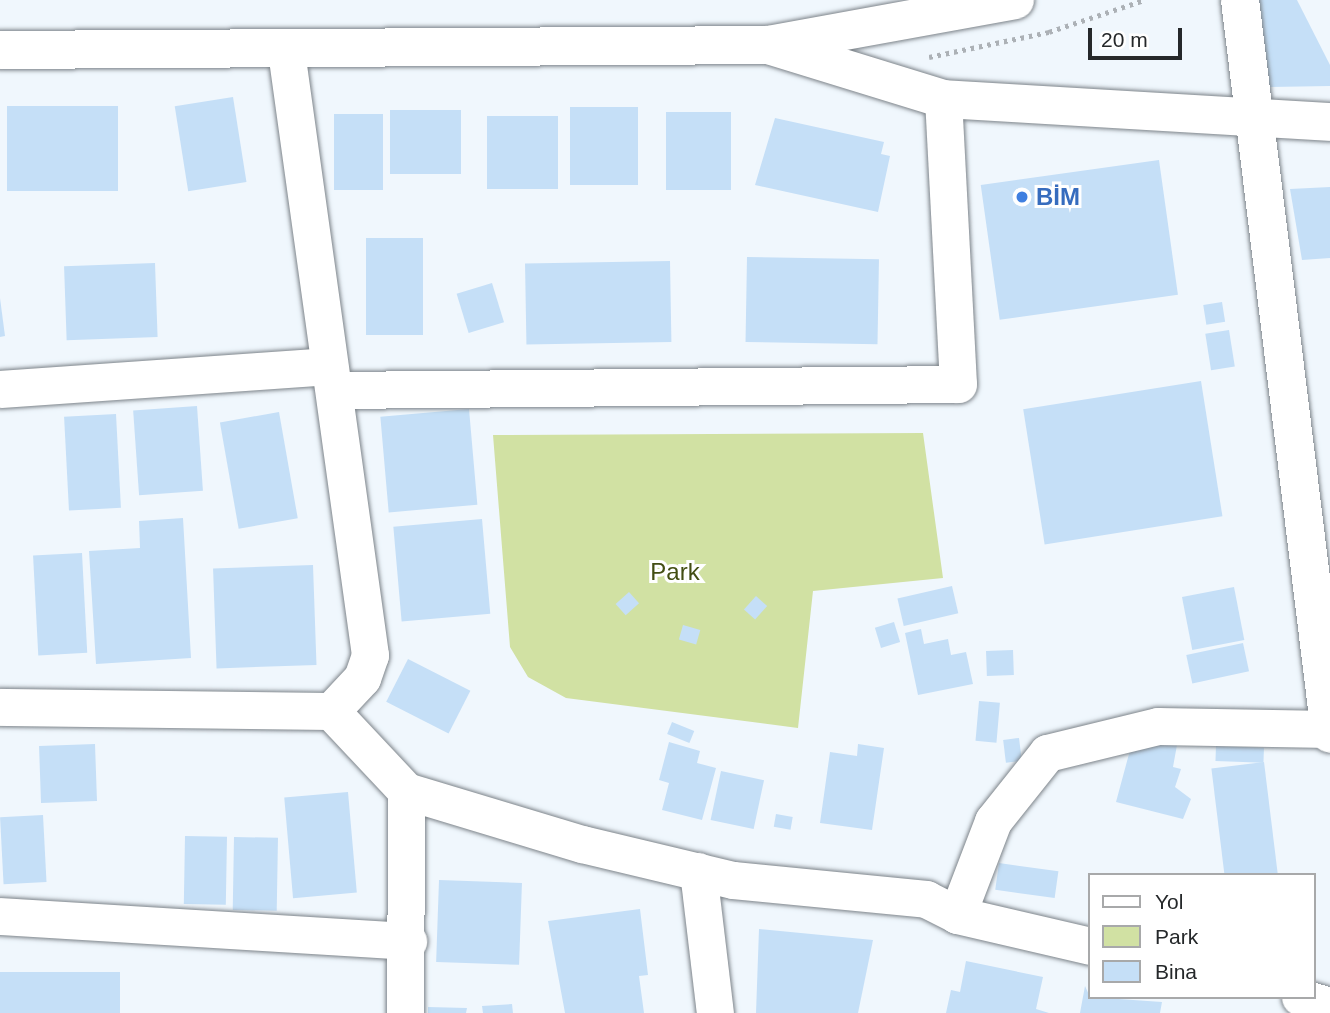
<!DOCTYPE html>
<html>
<head>
<meta charset="utf-8">
<style>
	body { margin:0 }
	#map { position:relative; width:1330px; height:1013px; overflow:hidden; background:#f0f7fd; font-family:Helvetica,sans-serif }
	div>[style] { position:absolute }
	.green>* { inset:0; background:#d1e1a3 }
	.building>* { inset:0; background:#c5dff7; transform-origin:0 0 }
	.path>* { height:4.5px; margin-top:-2.25px; transform-origin:0; background:repeating-linear-gradient(90deg,#acb1b6 0 3.5px,transparent 0 8.5px) }
	.roads { filter:drop-shadow(0 0 2px #7d848a) drop-shadow(0 0 2px #7d848a) }
	.minor>* { height:37px; margin:-18.5px; padding:0 18.5px; transform-origin:18.5px; border-radius:18.5px; background:#fff }
	.tertiary>* { height:38px; margin:-19px; padding:0 19px; transform-origin:19px; border-radius:19px; background:#fff }
	.secondary>* { height:38px; margin:-19px; padding:0 19px; transform-origin:19px; border-radius:19px; background:#fff }
	.dots>* { width:19px; height:19px; translate:-50% -50%; box-sizing:border-box; border:4px solid #fff; border-radius:50% }
	span { translate:-50% -50%; white-space:nowrap; text-align:center; line-height:1.15; -webkit-text-stroke:6px #fff; paint-order:stroke }
	.shop-label { font-size:24px; color:#366cbe; font-weight:700 }
	.left { translate:0 -50%; text-align:left }
	.park-label { font-size:24px; color:#434e13 }
	.legend { position:absolute; left:1088px; top:873px; width:228px; height:126px; box-sizing:border-box; background:#fff; border:2px solid #a8a9aa; margin:0; padding:9px 12px; list-style:none; font-size:21px; color:#25282a }
	.legend li { display:flex; align-items:center; gap:14px; height:35px }
	.legend b { width:35px; border:2px solid #a8a9aa }
	.scale { position:absolute; left:1088px; top:28px; width:94px; height:32px; box-sizing:border-box; border:4px solid #25282a; border-top:0; padding-left:9px; font-size:21px; line-height:24px; white-space:nowrap; color:#25282a; -webkit-text-stroke:5px #fff; paint-order:stroke }
</style>
</head>
<body>
<div id="map">
	<div class="green">
		<div style="clip-path:polygon(923px 433px,943px 578px,813px 591px,798px 728px,566px 698px,528px 677px,510px 647px,493px 435px)"></div>
	</div>
	<div class="building">
		<div style="clip-path:polygon(1249px 0,1297px 0,1330px 65px,1330px 86px,1265px 87px)"></div>
		<div style="left:233px;top:97px;width:86px;height:59px;rotate:81deg"></div>
		<div style="left:7px;top:106px;width:111px;height:85px"></div>
		<div style="left:570px;top:107px;width:68px;height:78px"></div>
		<div style="left:461px;top:110px;width:64px;height:71px;rotate:90deg"></div>
		<div style="left:666px;top:112px;width:65px;height:78px"></div>
		<div style="left:334px;top:114px;width:49px;height:76px"></div>
		<div style="left:487px;top:116px;width:71px;height:73px"></div>
		<div style="clip-path:polygon(775px 118px,884px 142px,881px 154px,890px 156px,878px 212px,755px 185px)"></div>
		<div style="left:1159px;top:160px;width:136px;height:180px;rotate:82deg"></div>
		<div style="clip-path:polygon(1330px 187px,1330px 258px,1302px 260px,1290px 189px)"></div>
		<div style="left:366px;top:238px;width:57px;height:97px"></div>
		<div style="left:747px;top:257px;width:132px;height:85px;rotate:1deg"></div>
		<div style="left:670px;top:261px;width:81px;height:145px;rotate:89deg"></div>
		<div style="left:155px;top:263px;width:74px;height:91px;rotate:88deg"></div>
		<div style="left:492px;top:283px;width:41px;height:37px;rotate:73deg"></div>
		<div style="clip-path:polygon(0 298px,5px 336px,0 337px)"></div>
		<div style="left:1222px;top:302px;width:20px;height:19px;rotate:81deg"></div>
		<div style="left:1229px;top:330px;width:37px;height:24px;rotate:81deg"></div>
		<div style="left:1201px;top:381px;width:137px;height:180px;rotate:81deg"></div>
		<div style="left:197px;top:406px;width:85px;height:64px;rotate:86deg"></div>
		<div style="left:469px;top:409px;width:96px;height:89px;rotate:85deg"></div>
		<div style="left:279px;top:412px;width:108px;height:60px;rotate:80deg"></div>
		<div style="left:116px;top:414px;width:94px;height:52px;rotate:87deg"></div>
		<div style="clip-path:polygon(183px 518px,191px 658px,96px 664px,89px 551px,140px 548px,139px 521px)"></div>
		<div style="left:482px;top:519px;width:95px;height:89px;rotate:85deg"></div>
		<div style="left:82px;top:553px;width:100px;height:49px;rotate:87deg"></div>
		<div style="left:313px;top:565px;width:100px;height:100px;rotate:88deg"></div>
		<div style="left:952px;top:586px;width:28px;height:56px;rotate:77deg"></div>
		<div style="left:1234px;top:587px;width:54px;height:53px;rotate:79deg"></div>
		<div style="left:629px;top:592px;width:15px;height:18px;rotate:48deg"></div>
		<div style="left:756px;top:596px;width:15px;height:18px;rotate:42deg"></div>
		<div style="left:894px;top:622px;width:21px;height:20px;rotate:73deg"></div>
		<div style="left:683px;top:625px;width:18px;height:15px;rotate:16deg"></div>
		<div style="clip-path:polygon(921px 629px,924px 644px,948px 639px,951px 655px,966px 652px,973px 684px,918px 695px,905px 633px)"></div>
		<div style="left:1243px;top:643px;width:29px;height:58px;rotate:78deg"></div>
		<div style="left:1013px;top:650px;width:25px;height:27px;rotate:88deg"></div>
		<div style="left:408px;top:659px;width:70px;height:48px;rotate:27deg"></div>
		<div style="left:979px;top:701px;width:21px;height:40px;rotate:5deg"></div>
		<div style="left:672px;top:722px;width:24px;height:13px;rotate:22deg"></div>
		<div style="left:1019px;top:738px;width:23px;height:16px;rotate:83deg"></div>
		<div style="clip-path:polygon(1133px 739px,1177px 745px,1173px 767px,1181px 769px,1175px 787px,1191px 799px,1183px 819px,1116px 802px)"></div>
		<div style="clip-path:polygon(669px 742px,700px 751px,697px 763px,716px 768px,702px 820px,662px 810px,669px 783px,659px 780px)"></div>
		<div style="left:95px;top:744px;width:57px;height:56px;rotate:88deg"></div>
		<div style="clip-path:polygon(858px 744px,884px 748px,872px 830px,820px 823px,830px 752px,857px 756px)"></div>
		<div style="left:1216px;top:746px;width:48px;height:15px;rotate:2deg"></div>
		<div style="left:1264px;top:762px;width:114px;height:53px;rotate:83deg"></div>
		<div style="left:721px;top:771px;width:44px;height:50px;rotate:12deg"></div>
		<div style="left:348px;top:792px;width:101px;height:64px;rotate:85deg"></div>
		<div style="left:776px;top:814px;width:17px;height:13px;rotate:10deg"></div>
		<div style="left:43px;top:815px;width:67px;height:43px;rotate:87deg"></div>
		<div style="left:185px;top:836px;width:42px;height:68px;rotate:1deg"></div>
		<div style="left:234px;top:837px;width:44px;height:73px;rotate:1deg"></div>
		<div style="left:999px;top:863px;width:60px;height:27px;rotate:8deg"></div>
		<div style="left:439px;top:880px;width:83px;height:82px;rotate:2deg"></div>
		<div style="clip-path:polygon(640px 909px,648px 975px,639px 976px,644px 1013px,565px 1013px,548px 921px)"></div>
		<div style="clip-path:polygon(759px 929px,873px 940px,858px 1013px,756px 1013px)"></div>
		<div style="clip-path:polygon(966px 961px,1043px 977px,1036px 1009px,1049px 1013px,946px 1013px,951px 990px,960px 992px)"></div>
		<div style="left:120px;top:972px;width:41px;height:120px;rotate:90deg"></div>
		<div style="clip-path:polygon(1085px 986px,1090px 997px,1162px 1002px,1160px 1013px,1080px 1013px)"></div>
		<div style="clip-path:polygon(512px 1004px,513px 1013px,483px 1013px,482px 1006px)"></div>
		<div style="clip-path:polygon(428px 1007px,467px 1008px,466px 1013px,428px 1013px)"></div>
	</div>
	<div class="path">
		<div style="left:929px;top:57px;width:123px;rotate:-11.8deg"></div>
		<div style="left:1049px;top:32px;width:100px;rotate:-18.6deg"></div>
	</div>
	<div class="roads">
		<div class="minor">
			<div style="left:286px;top:51px;width:610px;rotate:82.08deg"></div>
			<div style="left:370px;top:655px;width:24px;rotate:109deg"></div>
			<div style="left:362px;top:678px;width:45px;rotate:133.2deg"></div>
			<div style="left:0;top:389px;width:330px;rotate:-4deg"></div>
			<div style="left:334px;top:390px;width:624px;rotate:-0.55deg"></div>
			<div style="left:958px;top:384px;width:285px;rotate:-93deg"></div>
			<div style="left:0;top:707px;width:331px;rotate:0.7deg"></div>
			<div style="left:331px;top:711px;width:110px;rotate:46.8deg"></div>
			<div style="left:406px;top:791px;width:184px;rotate:16.8deg"></div>
			<div style="left:582px;top:844px;width:155px;rotate:13.4deg"></div>
			<div style="left:733px;top:880px;width:194px;rotate:5.6deg"></div>
			<div style="left:926px;top:899px;width:35px;rotate:27deg"></div>
			<div style="left:957px;top:915px;width:137px;rotate:13.1deg"></div>
			<div style="left:698px;top:871px;width:143px;rotate:83.2deg"></div>
			<div style="left:957px;top:915px;width:101px;rotate:-69deg"></div>
			<div style="left:993px;top:821px;width:87px;rotate:-51.5deg"></div>
			<div style="left:1047px;top:753px;width:114px;rotate:-13.7deg"></div>
			<div style="left:1158px;top:726px;width:172px;rotate:1deg"></div>
			<div style="left:0;top:916px;width:409px;rotate:3.5deg"></div>
			<div style="left:1300px;top:997px;width:31px;rotate:17deg"></div>
			<div style="left:405px;top:1013px;width:222px;rotate:-89.7deg"></div>
		</div>
		<div class="tertiary">
			<div style="left:1240px;top:0;width:739px;rotate:83deg"></div>
			<div style="left:768px;top:45px;width:183px;rotate:17.1deg"></div>
			<div style="left:943px;top:99px;width:388px;rotate:3.4deg"></div>
		</div>
		<div class="secondary">
			<div style="left:0;top:50px;width:768px;rotate:-0.37deg"></div>
			<div style="left:768px;top:45px;width:251px;rotate:-10.3deg"></div>
		</div>
	</div>
	<div class="dots">
		<div style="left:1022px;top:197px;background:#3f7fe0"></div>
	</div>
	<div class="shop-label">
		<span class="left" style="left:1036px;top:197px">BİM</span>
	</div>
	<div class="park-label">
		<span style="left:675px;top:572px">Park</span>
	</div>
	<ul class="legend">
	<li><b style="height:9px;background:#fff"></b>Yol</li>
	<li><b style="height:19px;background:#d1e1a3"></b>Park</li>
	<li><b style="height:19px;background:#c5dff7"></b>Bina</li>
	</ul>
	<div class="scale">20 m</div>
</div>
</body>
</html>
